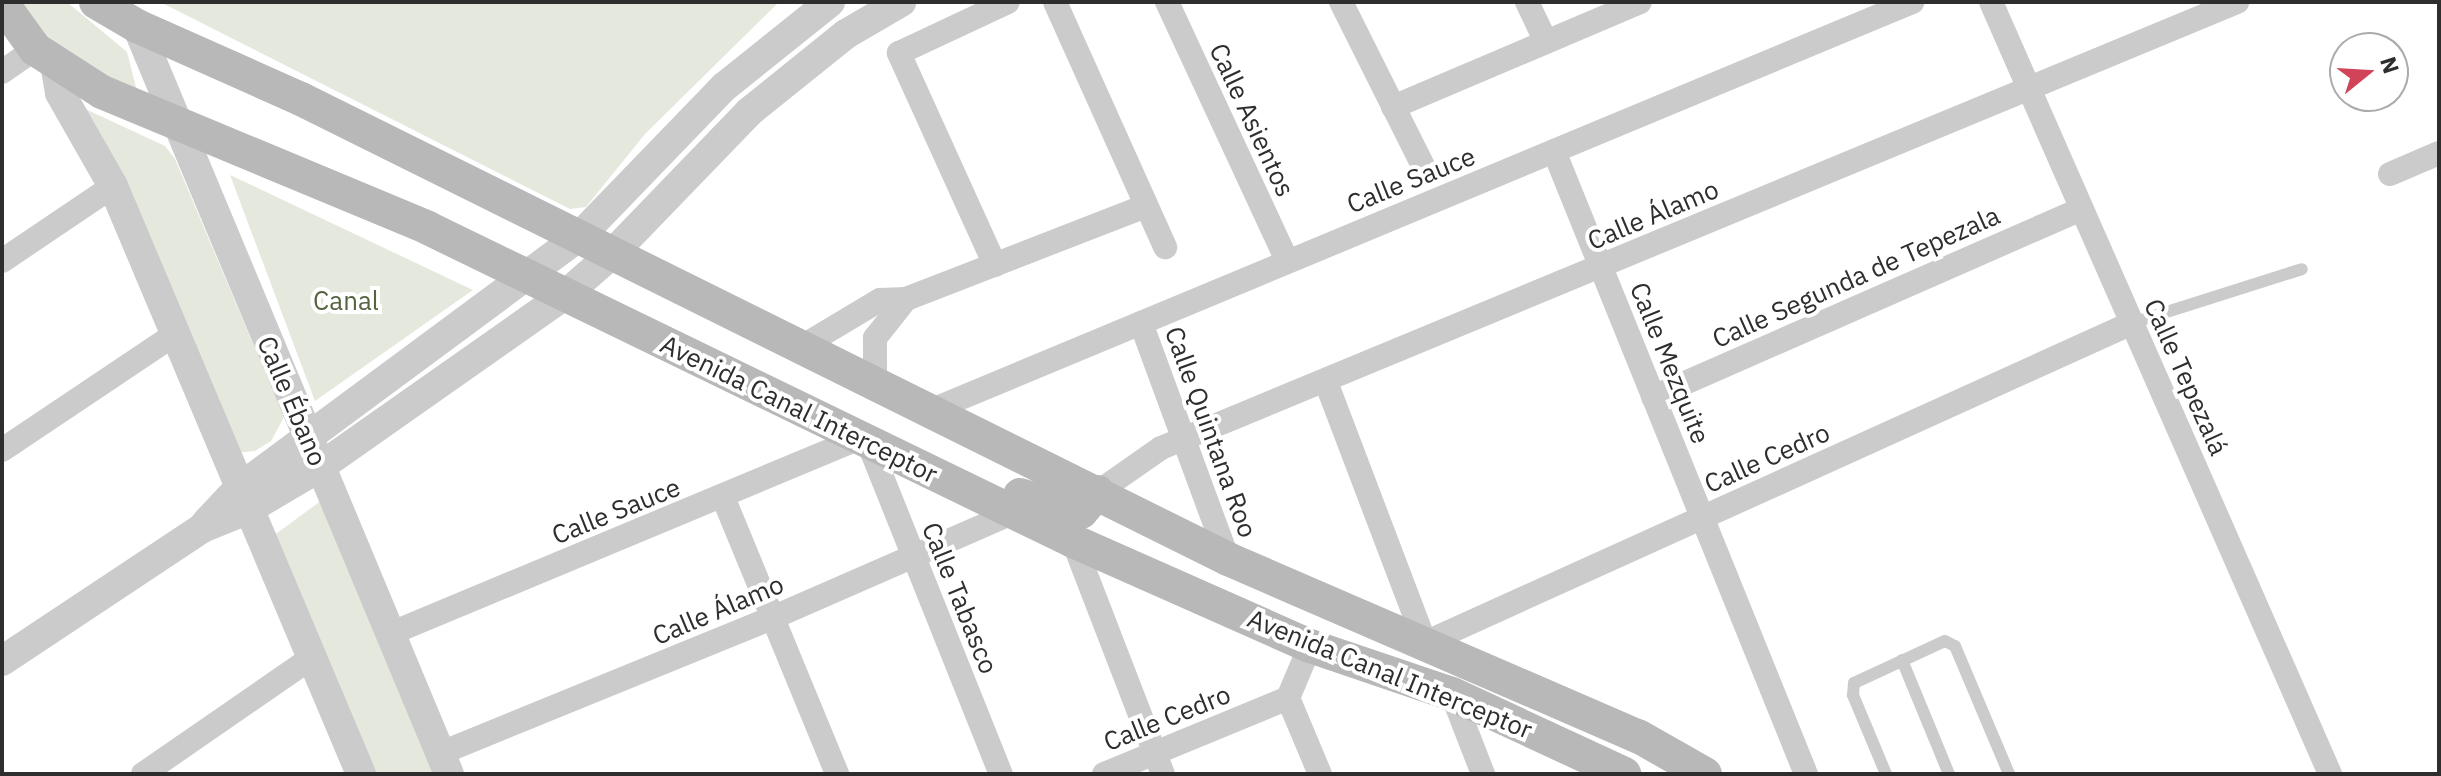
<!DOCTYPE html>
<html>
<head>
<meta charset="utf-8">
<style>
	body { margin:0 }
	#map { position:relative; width:2441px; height:776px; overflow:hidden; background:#fff; font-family:"IBM Plex Sans",sans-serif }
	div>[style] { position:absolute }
	.green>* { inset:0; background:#e5e9dd }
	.service>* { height:12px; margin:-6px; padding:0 6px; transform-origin:6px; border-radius:6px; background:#cbcbcb }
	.minor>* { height:24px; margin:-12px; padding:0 12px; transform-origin:12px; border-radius:12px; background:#cbcbcb }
	.tertiary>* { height:30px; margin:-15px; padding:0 15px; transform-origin:15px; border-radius:15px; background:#cbcbcb }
	.secondary>* { height:34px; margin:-17px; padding:0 17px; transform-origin:17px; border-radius:17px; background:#b8b8b8 }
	span { translate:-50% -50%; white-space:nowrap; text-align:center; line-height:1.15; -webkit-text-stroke:8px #fff; paint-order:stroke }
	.street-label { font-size:26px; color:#2e2e2e }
	.park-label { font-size:26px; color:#546440 }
	.frame { position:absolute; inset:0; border:4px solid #2e2e2e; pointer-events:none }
	.north { position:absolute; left:2329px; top:32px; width:80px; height:80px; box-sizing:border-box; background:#fff; border:2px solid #ababab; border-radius:50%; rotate:72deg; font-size:22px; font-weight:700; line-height:32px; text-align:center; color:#2e2e2e }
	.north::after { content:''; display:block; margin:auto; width:28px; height:36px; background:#d14359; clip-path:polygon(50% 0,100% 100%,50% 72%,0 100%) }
</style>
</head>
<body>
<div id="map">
	<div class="green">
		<div style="clip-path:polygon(15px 2px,67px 2px,127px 52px,137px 91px,61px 55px)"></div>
		<div style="clip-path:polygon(779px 2px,645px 134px,586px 207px,570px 209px,162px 3px)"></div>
		<div style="clip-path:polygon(81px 107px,165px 146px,175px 159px,284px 417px,271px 441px,255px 451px,236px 453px)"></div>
		<div style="clip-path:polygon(230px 175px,473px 290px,315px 401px)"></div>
		<div style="clip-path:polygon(322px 500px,434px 774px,369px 774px,273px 536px)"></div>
	</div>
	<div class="service">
		<div style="left:2132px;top:323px;width:178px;rotate:-17.6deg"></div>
		<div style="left:1902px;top:660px;width:123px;rotate:67.6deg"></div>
		<div style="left:1886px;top:774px;width:86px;rotate:-112.7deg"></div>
		<div style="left:1853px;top:695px;width:12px;rotate:-85deg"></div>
		<div style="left:1854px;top:683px;width:100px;rotate:-24.8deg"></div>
		<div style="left:1945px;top:641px;width:11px;rotate:27deg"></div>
		<div style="left:1955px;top:646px;width:139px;rotate:67.1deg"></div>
	</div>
	<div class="minor">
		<div style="left:1055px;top:2px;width:269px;rotate:65.8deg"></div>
		<div style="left:1167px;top:2px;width:285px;rotate:65.1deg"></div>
		<div style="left:1341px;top:2px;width:183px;rotate:63.4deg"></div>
		<div style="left:1527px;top:2px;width:44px;rotate:64.6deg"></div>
		<div style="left:1991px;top:2px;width:843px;rotate:66.29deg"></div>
		<div style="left:2px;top:72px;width:40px;rotate:-34.9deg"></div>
		<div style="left:1393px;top:107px;width:268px;rotate:-23deg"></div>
		<div style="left:1554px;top:151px;width:672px;rotate:67.98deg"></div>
		<div style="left:2390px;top:174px;width:53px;rotate:-23.2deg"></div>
		<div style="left:2px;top:261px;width:134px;rotate:-34deg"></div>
		<div style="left:995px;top:265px;width:233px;rotate:-114.4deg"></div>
		<div style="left:899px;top:53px;width:120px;rotate:-25.1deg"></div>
		<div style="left:1141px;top:323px;width:252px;rotate:69.8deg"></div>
		<div style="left:803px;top:346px;width:90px;rotate:-30.9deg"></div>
		<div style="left:880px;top:300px;width:26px;rotate:-2deg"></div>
		<div style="left:906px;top:299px;width:257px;rotate:-21.2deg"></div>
		<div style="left:875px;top:382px;width:44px;rotate:-90deg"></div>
		<div style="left:875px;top:338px;width:50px;rotate:-51.5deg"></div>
		<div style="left:1326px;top:382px;width:279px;rotate:69.2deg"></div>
		<div style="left:1425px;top:643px;width:776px;rotate:-24.35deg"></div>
		<div style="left:1653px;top:397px;width:468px;rotate:-23.7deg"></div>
		<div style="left:932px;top:410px;width:1062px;rotate:-22.6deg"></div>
		<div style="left:868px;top:442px;width:358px;rotate:68.2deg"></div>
		<div style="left:2px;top:450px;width:208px;rotate:-33.8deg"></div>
		<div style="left:1098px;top:492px;width:77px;rotate:-34.9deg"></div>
		<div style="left:1161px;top:448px;width:1165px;rotate:-22.51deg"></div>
		<div style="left:723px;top:497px;width:300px;rotate:67.6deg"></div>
		<div style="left:1073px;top:541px;width:250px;rotate:68.9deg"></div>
		<div style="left:392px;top:633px;width:507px;rotate:-22.62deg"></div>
		<div style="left:1452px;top:694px;width:86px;rotate:68.8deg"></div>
		<div style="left:1288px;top:698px;width:82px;rotate:67.2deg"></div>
		<div style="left:441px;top:753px;width:357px;rotate:-22.2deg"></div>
		<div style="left:772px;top:618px;width:265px;rotate:-23.6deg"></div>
		<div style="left:143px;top:774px;width:203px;rotate:-34.6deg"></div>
		<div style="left:1104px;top:774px;width:199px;rotate:-22.4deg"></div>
		<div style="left:1288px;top:698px;width:56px;rotate:-67.1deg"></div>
	</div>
	<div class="tertiary">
		<div style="left:137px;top:26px;width:810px;rotate:67.36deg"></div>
		<div style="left:55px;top:64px;width:29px;rotate:80deg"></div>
		<div style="left:60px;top:93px;width:107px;rotate:60.3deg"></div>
		<div style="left:113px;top:186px;width:638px;rotate:67.13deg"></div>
		<div style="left:206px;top:523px;width:47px;rotate:-46.7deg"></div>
		<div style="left:238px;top:489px;width:425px;rotate:-36.5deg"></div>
		<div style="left:580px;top:236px;width:207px;rotate:-46deg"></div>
		<div style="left:724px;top:87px;width:136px;rotate:-38.7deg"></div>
		<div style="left:2px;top:661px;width:240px;rotate:-33.6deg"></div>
		<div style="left:202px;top:528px;width:48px;rotate:-21.8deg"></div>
		<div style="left:247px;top:510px;width:85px;rotate:-30.5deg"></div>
		<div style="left:320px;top:467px;width:299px;rotate:-35.1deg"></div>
		<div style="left:565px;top:295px;width:64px;rotate:-41.2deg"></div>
		<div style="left:613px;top:253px;width:196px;rotate:-46deg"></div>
		<div style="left:749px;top:112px;width:124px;rotate:-38.8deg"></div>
		<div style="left:846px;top:34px;width:64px;rotate:-30.2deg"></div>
	</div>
	<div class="secondary">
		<div style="left:96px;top:2px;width:48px;rotate:30.3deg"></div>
		<div style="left:137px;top:26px;width:180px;rotate:24deg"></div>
		<div style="left:301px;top:99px;width:1035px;rotate:26.39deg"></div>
		<div style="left:1228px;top:559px;width:447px;rotate:23.4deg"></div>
		<div style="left:1638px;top:736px;width:77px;rotate:29.6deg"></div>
		<div style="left:2px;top:3px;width:57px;rotate:54.3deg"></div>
		<div style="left:35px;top:49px;width:80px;rotate:32.7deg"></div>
		<div style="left:102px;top:92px;width:353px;rotate:22.6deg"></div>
		<div style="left:428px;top:228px;width:717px;rotate:25.89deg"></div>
		<div style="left:1073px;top:541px;width:259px;rotate:23.9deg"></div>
		<div style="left:1310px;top:646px;width:150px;rotate:18.7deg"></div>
		<div style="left:1452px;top:694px;width:190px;rotate:24.9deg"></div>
		<div style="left:1020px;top:495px;width:63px;rotate:15.6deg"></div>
		<div style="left:1081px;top:512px;width:26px;rotate:-50deg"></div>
	</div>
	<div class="street-label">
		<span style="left:1252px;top:120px;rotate:65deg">Calle Asientos</span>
		<span style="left:1411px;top:180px;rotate:-22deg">Calle Sauce</span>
		<span style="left:1653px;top:215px;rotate:-23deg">Calle Álamo</span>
		<span style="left:1856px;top:277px;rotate:-24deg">Calle Segunda de Tepezala</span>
		<span style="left:1670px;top:363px;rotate:68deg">Calle Mezquite</span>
		<span style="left:2186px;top:377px;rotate:66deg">Calle Tepezalá</span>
		<span style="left:292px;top:401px;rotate:67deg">Calle Ébano</span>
		<span style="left:799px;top:409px;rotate:26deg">Avenida Canal Interceptor</span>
		<span style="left:1211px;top:432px;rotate:70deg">Calle Quintana Roo</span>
		<span style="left:1767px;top:458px;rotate:-24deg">Calle Cedro</span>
		<span style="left:616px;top:511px;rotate:-22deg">Calle Sauce</span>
		<span style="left:960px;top:598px;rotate:68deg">Calle Tabasco</span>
		<span style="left:718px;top:610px;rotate:-23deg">Calle Álamo</span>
		<span style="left:1390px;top:674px;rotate:22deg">Avenida Canal Interceptor</span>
		<span style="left:1167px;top:718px;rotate:-22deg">Calle Cedro</span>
	</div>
	<div class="park-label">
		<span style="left:346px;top:301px">Canal</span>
	</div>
	<div class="frame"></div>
	<div class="north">N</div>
</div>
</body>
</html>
